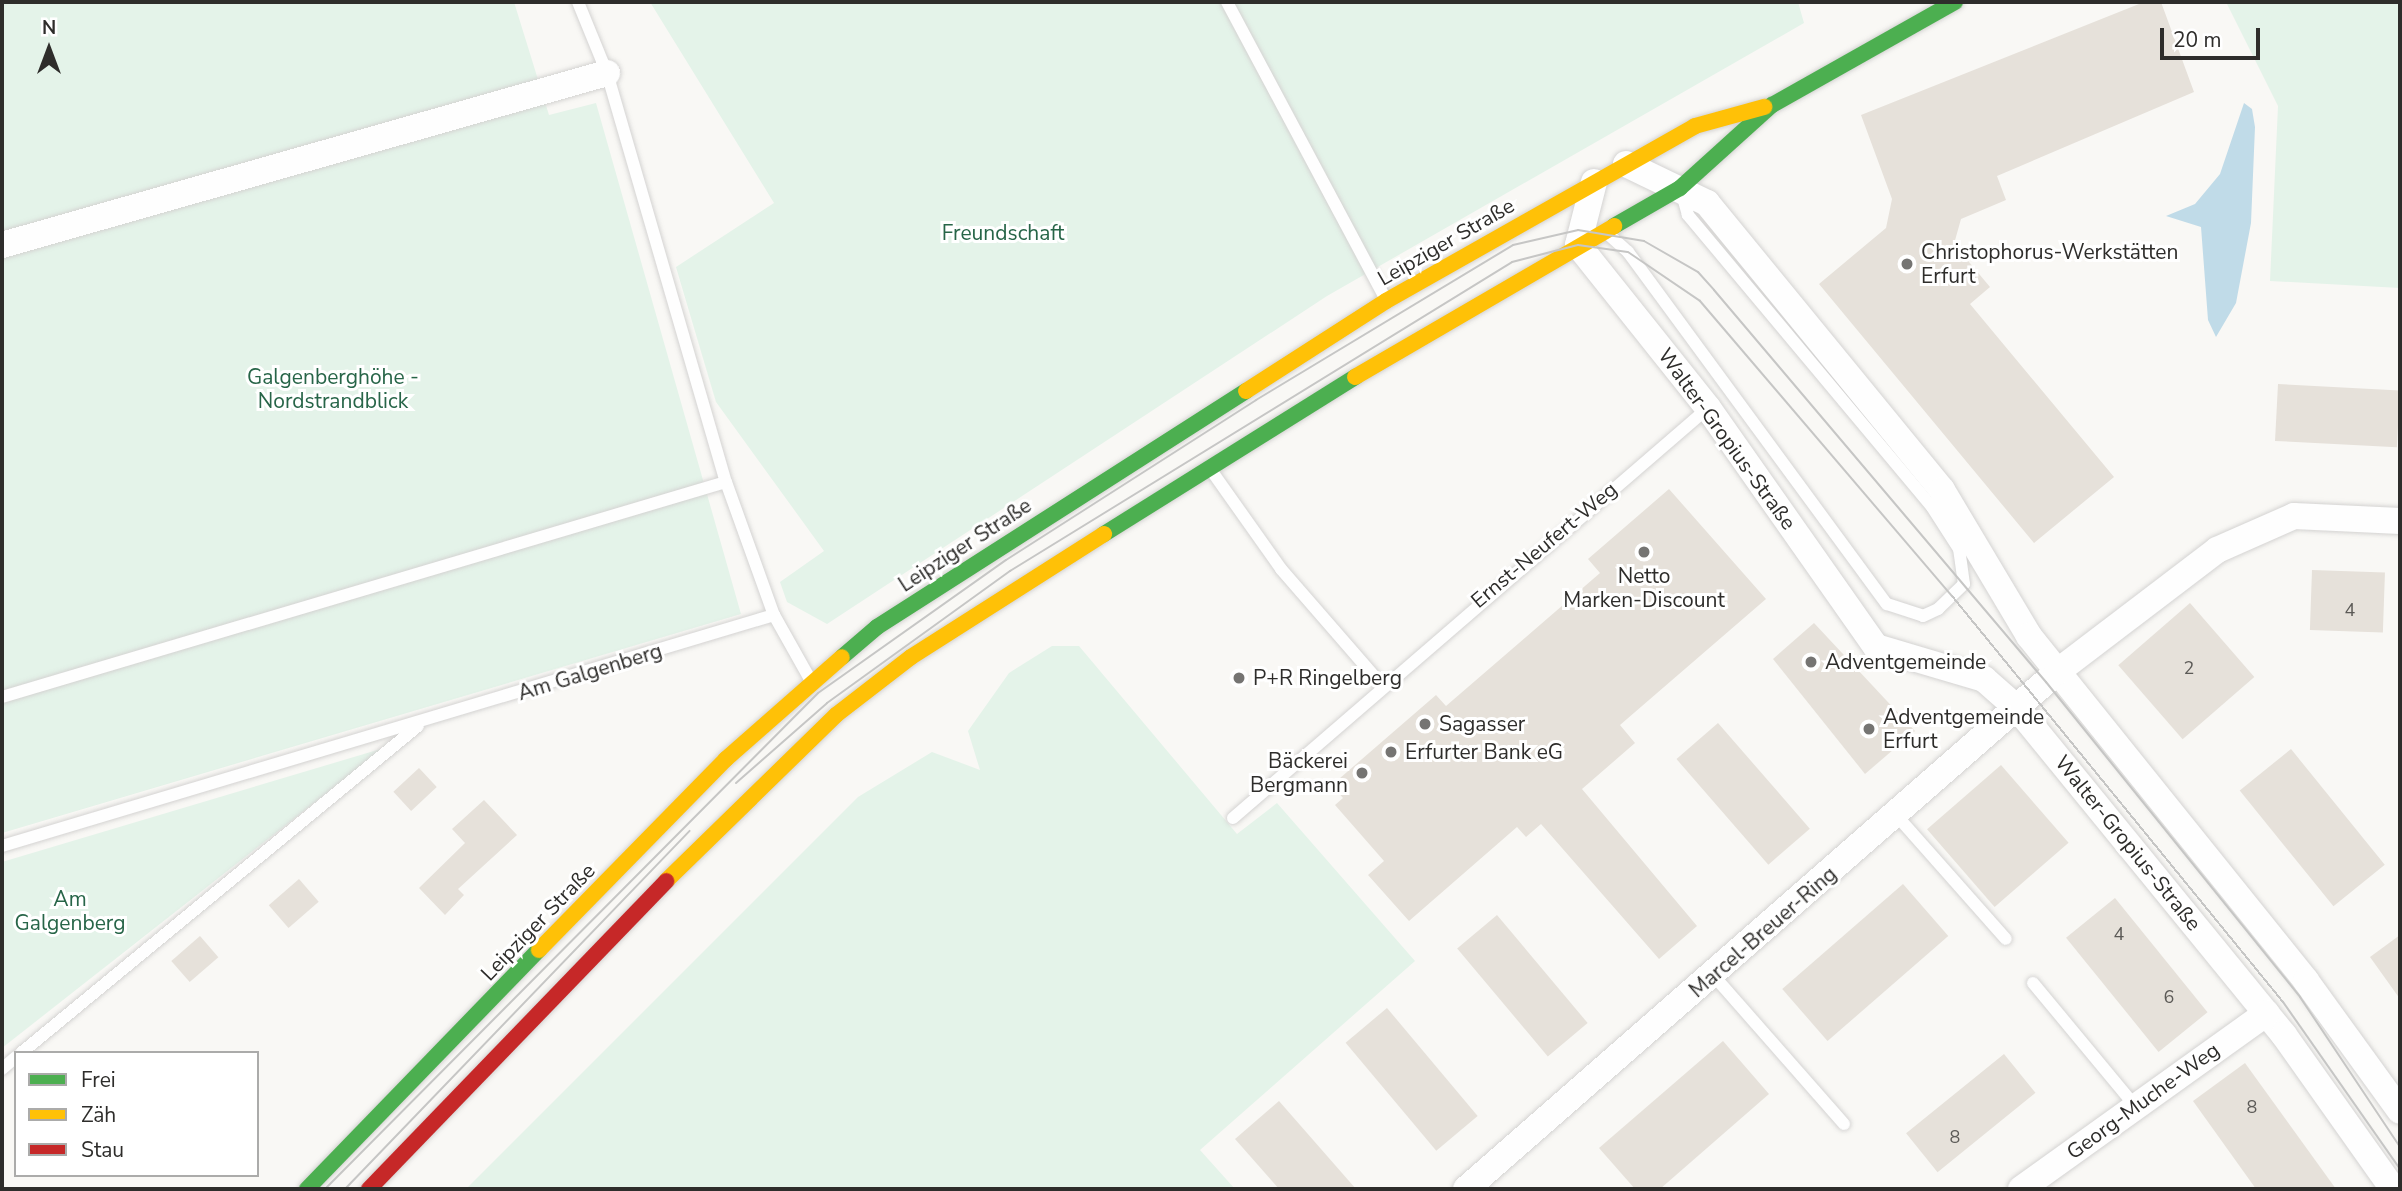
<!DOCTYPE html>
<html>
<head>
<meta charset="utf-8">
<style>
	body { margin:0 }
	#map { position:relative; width:2402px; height:1191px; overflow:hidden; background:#f9f8f5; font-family:"Nunito Sans",sans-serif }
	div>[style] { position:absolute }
	.green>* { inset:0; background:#e4f3e9 }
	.water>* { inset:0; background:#c0dbe8 }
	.building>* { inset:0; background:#e6e1da; transform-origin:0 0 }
	.roads { filter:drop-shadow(0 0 2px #d4d3d2) drop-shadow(0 0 2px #d4d3d2) }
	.lane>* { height:12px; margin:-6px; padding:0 6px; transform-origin:6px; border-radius:6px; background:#fefefe }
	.street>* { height:26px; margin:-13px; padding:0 13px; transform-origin:13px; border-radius:13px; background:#fefefe }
	.fast>* { height:16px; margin:-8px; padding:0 8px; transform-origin:8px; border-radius:8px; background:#4caf50 }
	.slow>* { height:16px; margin:-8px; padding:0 8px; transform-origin:8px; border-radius:8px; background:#ffc107 }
	.jam>* { height:16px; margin:-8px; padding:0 8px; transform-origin:8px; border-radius:8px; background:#c62828 }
	.tram>* { height:2px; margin:-1px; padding:0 1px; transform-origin:1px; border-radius:1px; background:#c6c6c5 }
	.dots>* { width:19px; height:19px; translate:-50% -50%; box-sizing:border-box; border:4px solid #fff; border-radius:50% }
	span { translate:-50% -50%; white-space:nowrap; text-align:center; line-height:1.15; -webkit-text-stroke:6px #fff; paint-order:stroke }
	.number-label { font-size:18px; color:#5c5a57 }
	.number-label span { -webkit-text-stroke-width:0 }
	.park-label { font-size:21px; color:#276548 }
	.street-label { font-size:21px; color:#2e2d2b }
	.poi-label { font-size:21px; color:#2e2d2b }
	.left { translate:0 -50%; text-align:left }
	.right { translate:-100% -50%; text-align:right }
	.frame { position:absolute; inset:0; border:4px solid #2e2d2b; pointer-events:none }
	.legend { position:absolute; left:14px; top:1051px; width:245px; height:126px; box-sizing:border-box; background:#fff; border:2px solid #ababaa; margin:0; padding:9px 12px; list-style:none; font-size:21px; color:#2e2d2b }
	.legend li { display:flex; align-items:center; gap:14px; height:35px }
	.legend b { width:35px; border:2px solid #ababaa }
	.north { position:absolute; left:14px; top:14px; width:70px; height:70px; -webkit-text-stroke:5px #fff; paint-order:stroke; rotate:0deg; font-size:19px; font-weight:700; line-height:28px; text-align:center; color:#2e2d2b }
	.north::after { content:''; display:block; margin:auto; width:24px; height:32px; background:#2e2d2b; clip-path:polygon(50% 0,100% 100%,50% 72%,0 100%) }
	.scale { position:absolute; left:2160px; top:28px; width:100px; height:32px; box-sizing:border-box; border:4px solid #2e2d2b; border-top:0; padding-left:9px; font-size:21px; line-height:24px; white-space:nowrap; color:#2e2d2b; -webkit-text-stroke:5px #fff; paint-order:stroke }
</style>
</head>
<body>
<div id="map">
	<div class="green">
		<div style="clip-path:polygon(2px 2px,514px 2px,549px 115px,596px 103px,741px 614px,2px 833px)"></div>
		<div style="clip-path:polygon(650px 2px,1798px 2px,1804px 23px,1327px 296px,827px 624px,787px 602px,780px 582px,824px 551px,716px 402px,676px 267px,774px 203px)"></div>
		<div style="clip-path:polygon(2226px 2px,2400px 2px,2400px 288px,2270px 281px,2278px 106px)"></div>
		<div style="clip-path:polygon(1052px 646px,1079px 646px,1237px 834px,1277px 803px,1415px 961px,1200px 1150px,1235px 1189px,466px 1189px,858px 797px,932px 752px,980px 770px,968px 731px,1009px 673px)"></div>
		<div style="clip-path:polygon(384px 748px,2px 1048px,2px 862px)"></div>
	</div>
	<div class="water">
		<div style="clip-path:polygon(2244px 103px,2252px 109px,2255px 127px,2251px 223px,2236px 303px,2216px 337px,2208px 320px,2201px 227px,2166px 216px,2195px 204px,2220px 174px)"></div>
	</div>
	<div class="building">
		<div style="clip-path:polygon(2144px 2px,2161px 2px,2194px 92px,1997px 176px,2006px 200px,1961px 219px,1954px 244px,1990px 287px,1970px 304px,2114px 477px,2034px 543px,1819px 284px,1886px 228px,1892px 199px,1861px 115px)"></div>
		<div style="left:2278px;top:384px;width:122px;height:57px;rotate:3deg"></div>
		<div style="clip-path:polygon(1669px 489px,1766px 599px,1620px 725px,1635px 743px,1582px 789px,1697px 926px,1659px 959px,1541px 824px,1526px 837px,1517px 827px,1409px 921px,1368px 875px,1384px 861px,1335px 805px,1343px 798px,1332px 785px,1436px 695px,1446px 706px,1600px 573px,1588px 559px)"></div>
		<div style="left:2312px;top:570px;width:73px;height:60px;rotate:2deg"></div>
		<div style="left:2190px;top:603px;width:98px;height:95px;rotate:49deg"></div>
		<div style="clip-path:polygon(1814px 623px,1915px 731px,1865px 774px,1773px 659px)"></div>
		<div style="left:1718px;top:723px;width:140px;height:55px;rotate:49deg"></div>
		<div style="left:2291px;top:749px;width:149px;height:66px;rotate:51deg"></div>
		<div style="left:2001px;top:765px;width:103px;height:98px;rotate:49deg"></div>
		<div style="left:419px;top:768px;width:26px;height:35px;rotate:47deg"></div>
		<div style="clip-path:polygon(484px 800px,517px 835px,458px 889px,464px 895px,445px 915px,419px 888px,465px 843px,452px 829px)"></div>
		<div style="left:299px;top:879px;width:30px;height:40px;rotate:49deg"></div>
		<div style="left:1903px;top:884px;width:69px;height:160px;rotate:49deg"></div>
		<div style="left:2115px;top:898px;width:147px;height:63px;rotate:51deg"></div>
		<div style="left:1497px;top:915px;width:141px;height:52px;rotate:50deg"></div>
		<div style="clip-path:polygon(2400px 935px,2400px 999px,2370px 957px)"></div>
		<div style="left:200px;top:936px;width:28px;height:38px;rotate:49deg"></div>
		<div style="left:1387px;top:1008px;width:141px;height:54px;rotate:50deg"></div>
		<div style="clip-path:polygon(1723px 1041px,1769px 1094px,1660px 1189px,1635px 1189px,1599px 1148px)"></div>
		<div style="left:2004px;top:1054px;width:50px;height:126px;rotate:51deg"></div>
		<div style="clip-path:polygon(2245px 1063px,2336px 1189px,2256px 1189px,2193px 1101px)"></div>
		<div style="clip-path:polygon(1279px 1101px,1356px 1189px,1279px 1189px,1235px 1139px)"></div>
	</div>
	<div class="roads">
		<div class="lane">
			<div style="left:578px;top:2px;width:77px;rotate:67.8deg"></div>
			<div style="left:607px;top:73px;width:426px;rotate:73.8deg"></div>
			<div style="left:726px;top:482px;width:141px;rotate:70.2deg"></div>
			<div style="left:774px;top:615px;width:76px;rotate:60.7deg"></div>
			<div style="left:1227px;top:2px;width:336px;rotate:61.9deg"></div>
			<div style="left:1607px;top:233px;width:28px;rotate:42deg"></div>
			<div style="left:1628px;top:252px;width:437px;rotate:53.7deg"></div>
			<div style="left:1887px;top:604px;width:38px;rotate:18deg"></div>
			<div style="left:1923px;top:616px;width:17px;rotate:-25deg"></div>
			<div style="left:1938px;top:609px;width:36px;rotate:-44deg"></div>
			<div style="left:1964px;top:584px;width:35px;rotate:-98deg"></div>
			<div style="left:1959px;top:549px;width:50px;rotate:-122.7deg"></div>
			<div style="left:1932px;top:507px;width:381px;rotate:-129.9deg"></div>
			<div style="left:1688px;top:215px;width:22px;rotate:-106deg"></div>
			<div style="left:1211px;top:470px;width:121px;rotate:54.7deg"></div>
			<div style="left:1281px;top:569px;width:154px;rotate:49deg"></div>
			<div style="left:2px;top:697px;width:755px;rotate:-16.54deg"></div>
			<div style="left:1897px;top:816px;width:164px;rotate:48.5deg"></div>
			<div style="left:1233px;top:818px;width:627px;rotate:-40.8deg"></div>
			<div style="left:2px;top:846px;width:806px;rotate:-16.66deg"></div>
			<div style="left:1714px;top:976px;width:197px;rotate:48.7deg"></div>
			<div style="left:2033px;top:983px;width:160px;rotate:50.3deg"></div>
			<div style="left:21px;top:1053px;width:514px;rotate:-39.48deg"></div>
			<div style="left:2px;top:1069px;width:18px;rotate:-41deg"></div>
		</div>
		<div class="street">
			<div style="left:1626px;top:164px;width:90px;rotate:25.7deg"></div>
			<div style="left:1707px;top:203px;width:371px;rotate:50.7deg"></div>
			<div style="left:1942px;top:490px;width:170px;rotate:59.2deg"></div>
			<div style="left:2029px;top:636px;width:442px;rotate:51.2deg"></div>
			<div style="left:2306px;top:981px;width:160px;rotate:54.1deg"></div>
			<div style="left:1594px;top:182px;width:65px;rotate:104.3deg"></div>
			<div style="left:1578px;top:245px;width:208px;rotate:51.4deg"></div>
			<div style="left:1708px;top:408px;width:292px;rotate:54.9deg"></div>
			<div style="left:1876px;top:647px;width:113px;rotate:16.5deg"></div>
			<div style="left:1984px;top:679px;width:45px;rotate:41.4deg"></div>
			<div style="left:2018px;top:709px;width:421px;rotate:50.8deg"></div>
			<div style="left:2284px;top:1035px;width:189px;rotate:54.7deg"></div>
			<div style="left:2px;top:245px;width:629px;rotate:-15.87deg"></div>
			<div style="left:1466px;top:1189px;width:785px;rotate:-41.18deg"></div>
			<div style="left:2057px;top:672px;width:201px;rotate:-37.3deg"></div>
			<div style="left:2217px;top:550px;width:84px;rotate:-23.8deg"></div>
			<div style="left:2294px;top:516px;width:106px;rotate:2.7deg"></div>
			<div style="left:2021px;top:1189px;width:302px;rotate:-35.6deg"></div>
		</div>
		<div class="fast">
			<div style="left:1614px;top:226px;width:76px;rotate:-29.9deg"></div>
			<div style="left:1680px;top:188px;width:124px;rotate:-42.1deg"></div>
			<div style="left:1772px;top:105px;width:210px;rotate:-29.4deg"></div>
			<div style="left:1104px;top:534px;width:296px;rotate:-32deg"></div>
			<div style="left:842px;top:657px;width:46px;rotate:-40.6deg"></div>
			<div style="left:877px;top:627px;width:438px;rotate:-32.6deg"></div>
			<div style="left:307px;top:1189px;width:333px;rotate:-45.9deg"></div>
		</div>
		<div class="slow">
			<div style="left:1355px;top:377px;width:300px;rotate:-30.2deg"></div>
			<div style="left:1246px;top:391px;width:166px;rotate:-32.7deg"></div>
			<div style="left:1386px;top:301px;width:355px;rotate:-29.5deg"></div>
			<div style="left:1695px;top:126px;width:72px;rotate:-15.4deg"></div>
			<div style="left:666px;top:881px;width:238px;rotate:-44.3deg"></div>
			<div style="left:836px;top:715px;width:95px;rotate:-37.7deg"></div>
			<div style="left:911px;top:657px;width:229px;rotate:-32.5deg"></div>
			<div style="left:539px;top:950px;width:267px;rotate:-45.6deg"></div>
			<div style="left:726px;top:759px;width:154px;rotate:-41.3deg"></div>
		</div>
		<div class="jam">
			<div style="left:369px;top:1189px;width:428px;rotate:-46deg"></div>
		</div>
	</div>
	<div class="tram">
		<div style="left:736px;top:783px;width:121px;rotate:-41.3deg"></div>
		<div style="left:827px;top:703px;width:226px;rotate:-35.8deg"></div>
		<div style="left:1010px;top:571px;width:589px;rotate:-31.61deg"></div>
		<div style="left:1512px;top:262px;width:68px;rotate:-14.4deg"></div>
		<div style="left:1578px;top:245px;width:50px;rotate:8deg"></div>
		<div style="left:1628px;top:252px;width:87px;rotate:34.2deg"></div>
		<div style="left:1700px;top:301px;width:388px;rotate:49.5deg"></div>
		<div style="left:1952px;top:596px;width:524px;rotate:50.81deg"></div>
		<div style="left:2283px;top:1002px;width:204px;rotate:55deg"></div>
		<div style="left:325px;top:1189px;width:699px;rotate:-45.17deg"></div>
		<div style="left:818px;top:693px;width:230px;rotate:-35.3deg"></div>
		<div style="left:1006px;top:560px;width:297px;rotate:-32.6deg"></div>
		<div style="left:1256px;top:400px;width:300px;rotate:-31.1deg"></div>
		<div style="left:1513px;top:245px;width:67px;rotate:-13deg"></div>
		<div style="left:1578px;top:230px;width:67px;rotate:9.5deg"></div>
		<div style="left:1644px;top:241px;width:62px;rotate:29.9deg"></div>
		<div style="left:1698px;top:272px;width:24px;rotate:48deg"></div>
		<div style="left:1714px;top:290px;width:514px;rotate:49.74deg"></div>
		<div style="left:2046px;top:682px;width:405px;rotate:51.1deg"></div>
		<div style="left:2300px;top:997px;width:180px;rotate:56.3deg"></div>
		<div style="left:345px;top:1189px;width:497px;rotate:-46.1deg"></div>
	</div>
	<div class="dots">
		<div style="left:1907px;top:264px;background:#757472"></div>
		<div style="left:1644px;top:552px;background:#757472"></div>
		<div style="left:1811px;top:662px;background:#757472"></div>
		<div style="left:1239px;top:678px;background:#757472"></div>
		<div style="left:1425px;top:724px;background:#757472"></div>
		<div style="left:1869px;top:729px;background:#757472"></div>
		<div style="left:1391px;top:752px;background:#757472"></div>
		<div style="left:1362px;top:773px;background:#757472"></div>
	</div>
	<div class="number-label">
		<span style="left:2350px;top:610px">4</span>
		<span style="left:2189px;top:668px">2</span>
		<span style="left:2119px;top:934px">4</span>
		<span style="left:2169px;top:997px">6</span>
		<span style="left:2252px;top:1107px">8</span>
		<span style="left:1955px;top:1137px">8</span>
	</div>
	<div class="park-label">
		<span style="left:1003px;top:233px">Freundschaft</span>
		<span style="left:333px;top:389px">Galgenberghöhe -<br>Nordstrandblick</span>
		<span style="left:70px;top:911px">Am<br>Galgenberg</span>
	</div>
	<div class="street-label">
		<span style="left:1446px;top:242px;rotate:-30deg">Leipziger Straße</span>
		<span style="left:1727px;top:439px;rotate:54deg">Walter-Gropius-Straße</span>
		<span style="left:965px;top:545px;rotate:-33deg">Leipziger Straße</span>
		<span style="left:1544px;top:545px;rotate:-40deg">Ernst-Neufert-Weg</span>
		<span style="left:590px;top:672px;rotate:-17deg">Am Galgenberg</span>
		<span style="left:2128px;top:843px;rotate:51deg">Walter-Gropius-Straße</span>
		<span style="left:538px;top:922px;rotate:-46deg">Leipziger Straße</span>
		<span style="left:1763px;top:932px;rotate:-41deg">Marcel-Breuer-Ring</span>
		<span style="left:2143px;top:1101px;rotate:-36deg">Georg-Muche-Weg</span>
	</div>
	<div class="poi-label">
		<span class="left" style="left:1921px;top:264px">Christophorus-Werkstätten<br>Erfurt</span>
		<span style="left:1644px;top:588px">Netto<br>Marken-Discount</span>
		<span class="left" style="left:1825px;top:662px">Adventgemeinde</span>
		<span class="left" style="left:1253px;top:678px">P+R Ringelberg</span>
		<span class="left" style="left:1883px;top:729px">Adventgemeinde<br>Erfurt</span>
		<span class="left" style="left:1439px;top:724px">Sagasser</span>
		<span class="left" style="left:1405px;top:752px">Erfurter Bank eG</span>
		<span class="right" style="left:1348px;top:773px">Bäckerei<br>Bergmann</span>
	</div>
	<div class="frame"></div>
	<ul class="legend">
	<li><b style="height:9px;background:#4caf50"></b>Frei</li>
	<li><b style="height:9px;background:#ffc107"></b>Zäh</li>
	<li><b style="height:9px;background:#c62828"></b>Stau</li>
	</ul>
	<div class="north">N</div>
	<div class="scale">20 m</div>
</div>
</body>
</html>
